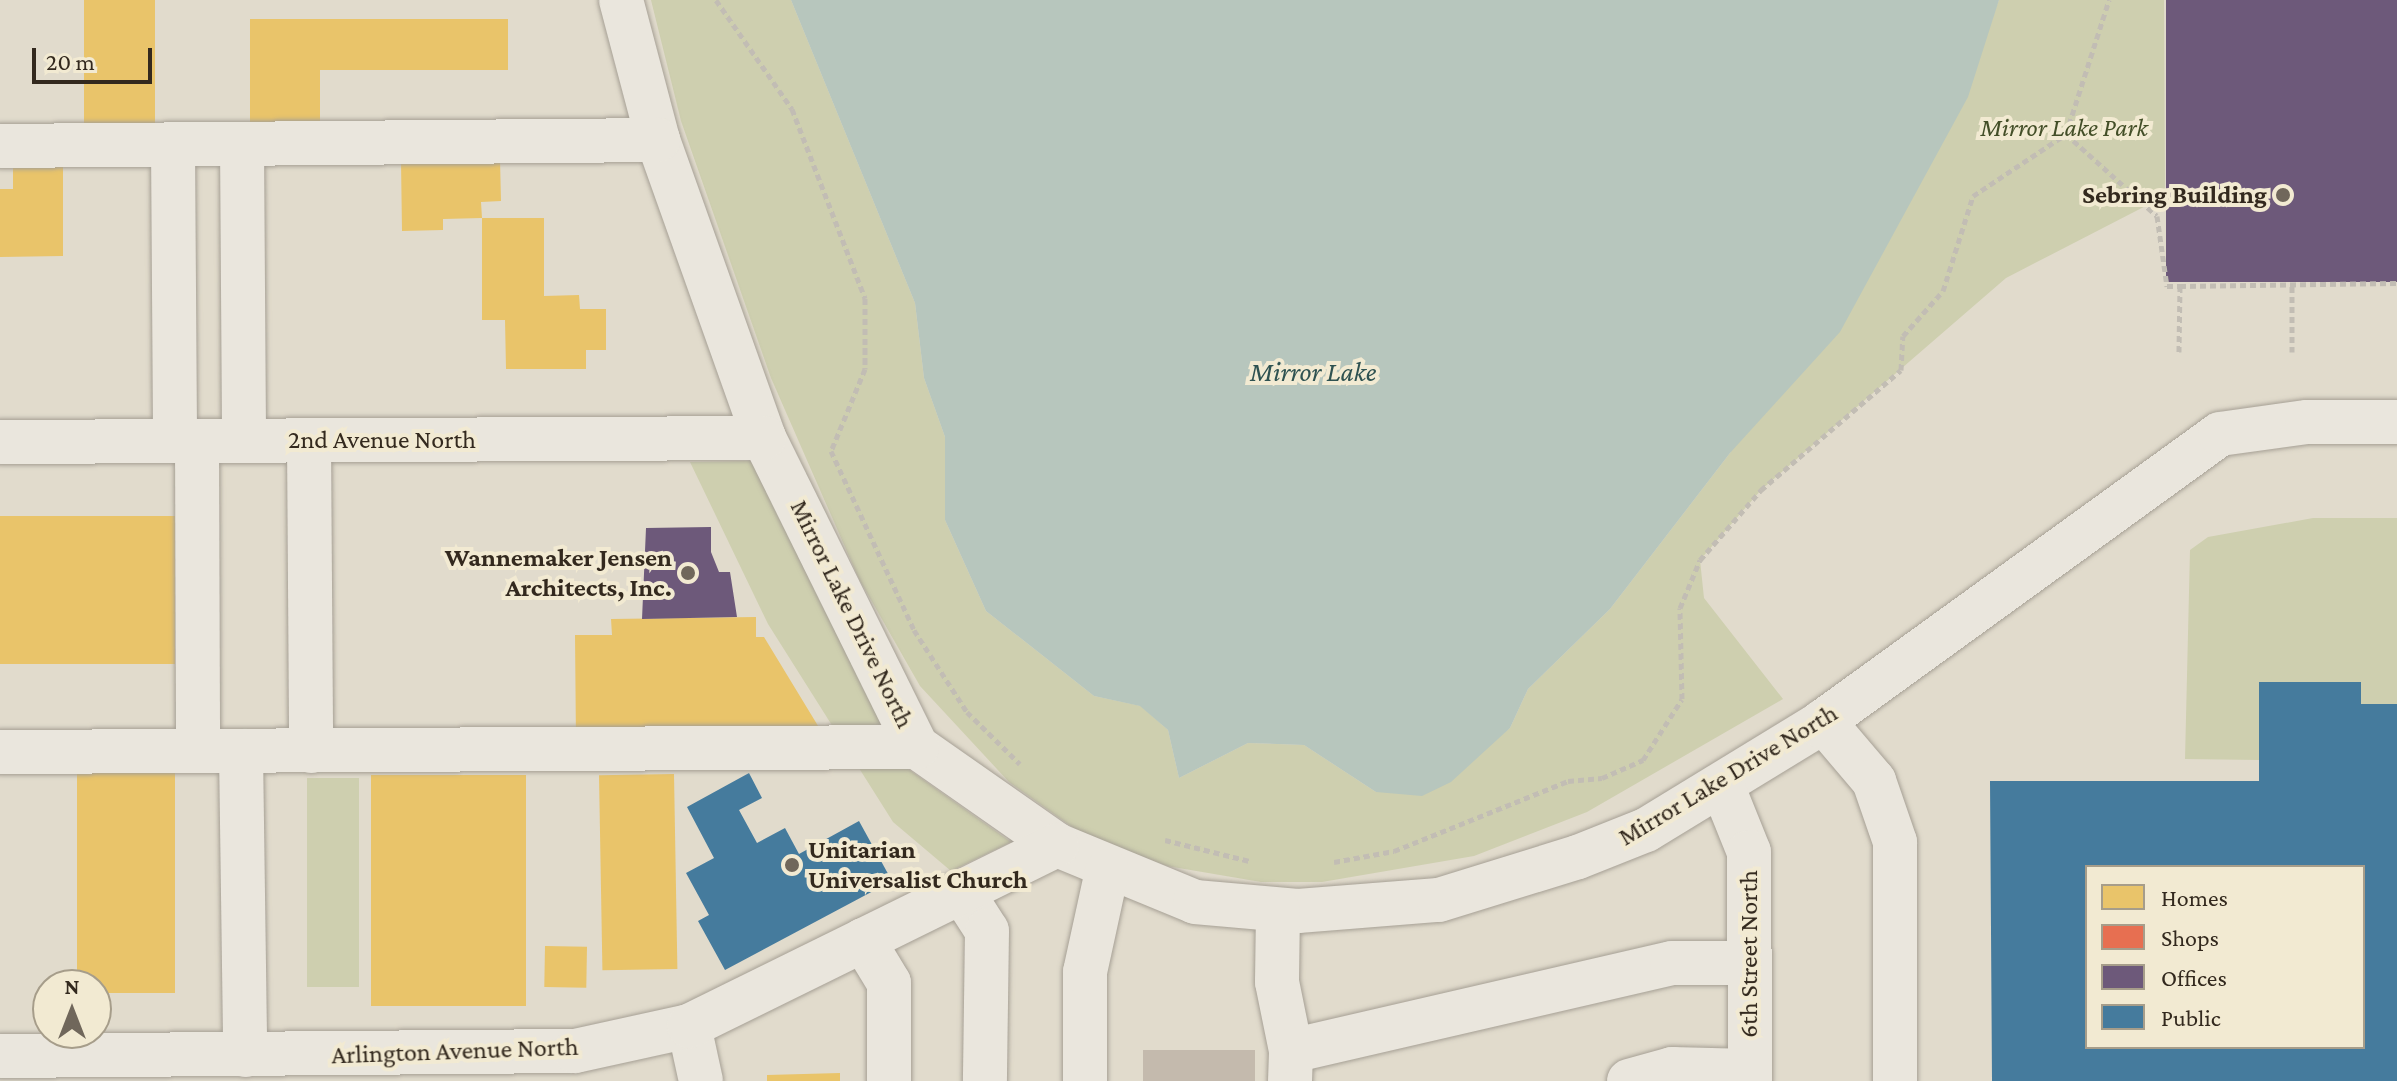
<!DOCTYPE html>
<html>
<head>
<meta charset="utf-8">
<style>
	body { margin:0 }
	#map { position:relative; width:2397px; height:1081px; overflow:hidden; background:#e1dbcc; font-family:"Crimson Pro",serif }
	div>[style] { position:absolute }
	.green>* { inset:0; background:#cecfaf; transform-origin:0 0 }
	.water>* { inset:0; background:#b7c6bd }
	.homes>* { inset:0; background:#e9c46a; transform-origin:0 0 }
	.shops>* { inset:0; background:#e76f51 }
	.offices>* { inset:0; background:#6d597a; transform-origin:0 0 }
	.public>* { inset:0; background:#457b9d }
	.building>* { inset:0; background:#c4baad; transform-origin:0 0 }
	.path>* { height:5px; margin-top:-2.5px; transform-origin:0; background:repeating-linear-gradient(90deg,#c2bdb4 0 6px,transparent 0 10px) }
	.roads { filter:drop-shadow(0 0 2px #a6a095) drop-shadow(0 0 2px #a6a095) }
	.minor>* { height:44px; margin:-22px; padding:0 22px; transform-origin:22px; border-radius:22px; background:#eae6dd }
	.dots>* { width:22px; height:22px; translate:-50% -50%; box-sizing:border-box; border:4px solid #f2ead2; border-radius:50% }
	span { translate:-50% -50%; white-space:nowrap; text-align:center; line-height:1.15; -webkit-text-stroke:8px #f2ead2; paint-order:stroke }
	.park-label { font-size:26px; color:#434e27; font-style:italic }
	.poi-label { font-size:26px; color:#33291e; font-weight:700 }
	.right { translate:-100% -50%; text-align:right }
	.left { translate:0 -50%; text-align:left }
	.street-label { font-size:26px; color:#33291e }
	.water-label { font-size:28px; color:#2f5251; font-style:italic }
	.legend { position:absolute; left:2085px; top:865px; width:280px; height:184px; box-sizing:border-box; background:#f2ead2; border:2px solid #a69d8a; margin:0; padding:10px 14px; list-style:none; font-size:24px; color:#33291e }
	.legend li { display:flex; align-items:center; gap:16px; height:40px }
	.legend b { width:40px; border:2px solid #a69d8a }
	.north { position:absolute; left:32px; top:969px; width:80px; height:80px; box-sizing:border-box; background:#f2ead2; border:2px solid #a69d8a; border-radius:50%; rotate:0deg; font-size:22px; font-weight:700; line-height:32px; text-align:center; color:#33291e }
	.north::after { content:''; display:block; margin:auto; width:28px; height:36px; background:#70675b; clip-path:polygon(50% 0,100% 100%,50% 72%,0 100%) }
	.scale { position:absolute; left:32px; top:48px; width:120px; height:36px; box-sizing:border-box; border:4px solid #33291e; border-top:0; padding-left:10px; font-size:24px; line-height:28px; white-space:nowrap; color:#33291e; -webkit-text-stroke:6px #f2ead2; paint-order:stroke }
</style>
</head>
<body>
<div id="map">
	<div class="green">
		<div style="clip-path:polygon(651px 0,791px 0,915px 303px,924px 378px,945px 437px,945px 520px,986px 611px,1094px 696px,1141px 706px,1168px 730px,1179px 778px,1248px 743px,1304px 745px,1376px 792px,1480px 752px,1510px 728px,1528px 689px,1610px 609px,1730px 453px,1984px 38px,1999px 0,2164px 0,2165px 196px,2006px 278px,1761px 490px,1700px 560px,1704px 598px,1783px 699px,1587px 812px,1474px 856px,1322px 882px,1261px 882px,1167px 866px,1082px 834px,1009px 782px,920px 686px,859px 579px,771px 378px,681px 121px)"></div>
		<div style="clip-path:polygon(752px 461px,908px 769px,1011px 842px,951px 871px,893px 822px,768px 624px,690px 462px)"></div>
		<div style="clip-path:polygon(2313px 518px,2397px 518px,2397px 704px,2361px 704px,2361px 682px,2259px 682px,2259px 760px,2185px 759px,2190px 550px,2208px 537px)"></div>
		<div style="left:307px;top:778px;width:52px;height:209px"></div>
	</div>
	<div class="water">
		<div style="clip-path:polygon(791px 0,1999px 0,1968px 97px,1840px 332px,1730px 453px,1610px 609px,1528px 689px,1510px 728px,1451px 782px,1422px 796px,1376px 792px,1304px 745px,1248px 743px,1179px 778px,1168px 730px,1140px 706px,1094px 696px,986px 611px,945px 520px,945px 437px,924px 378px,915px 303px)"></div>
	</div>
	<div class="homes">
		<div style="left:84px;top:0;width:71px;height:125px"></div>
		<div style="clip-path:polygon(250px 19px,508px 19px,508px 70px,320px 70px,320px 127px,250px 127px)"></div>
		<div style="clip-path:polygon(500px 159px,501px 201px,481px 202px,482px 218px,544px 218px,544px 296px,579px 295px,580px 309px,606px 309px,606px 350px,586px 350px,586px 369px,506px 369px,505px 320px,482px 320px,482px 218px,443px 219px,443px 230px,402px 231px,401px 161px)"></div>
		<div style="clip-path:polygon(63px 164px,63px 256px,0 257px,0 189px,13px 189px,13px 165px)"></div>
		<div style="left:175px;top:516px;width:148px;height:175px;rotate:90deg"></div>
		<div style="clip-path:polygon(756px 617px,756px 637px,764px 637px,826px 739px,576px 743px,575px 635px,612px 635px,611px 619px)"></div>
		<div style="clip-path:polygon(77px 773px,175px 773px,175px 993px,96px 993px,96px 985px,77px 985px)"></div>
		<div style="left:674px;top:774px;width:195px;height:75px;rotate:89deg"></div>
		<div style="left:371px;top:775px;width:155px;height:231px"></div>
		<div style="left:545px;top:946px;width:42px;height:41px;rotate:1deg"></div>
		<div style="clip-path:polygon(840px 1073px,840px 1081px,767px 1081px,767px 1075px)"></div>
	</div>
	<div class="shops">
		<div style="clip-path:polygon(2363px 904px,2397px 904px,2397px 1081px,2303px 1081px,2303px 1047px,2363px 1047px)"></div>
	</div>
	<div class="offices">
		<div style="left:2166px;top:0;width:231px;height:282px"></div>
		<div style="clip-path:polygon(711px 527px,711px 552px,719px 572px,730px 572px,737px 617px,642px 619px,646px 528px)"></div>
	</div>
	<div class="public">
		<div style="clip-path:polygon(evenodd,2259px 682px,2361px 682px,2361px 704px,2397px 704px,2397px 1081px,1992px 1081px,1990px 781px,2259px 781px,2259px 682px,2087px 867px,2363px 867px,2363px 1047px,2087px 1047px,2087px 867px)"></div>
		<div style="clip-path:polygon(749px 773px,762px 798px,739px 810px,757px 843px,785px 828px,799px 854px,859px 821px,892px 881px,725px 970px,698px 921px,709px 915px,686px 873px,714px 858px,687px 807px)"></div>
	</div>
	<div class="building">
		<div style="left:1143px;top:1050px;width:112px;height:31px"></div>
	</div>
	<div class="path">
		<div style="left:716px;top:0;width:133px;rotate:55.1deg"></div>
		<div style="left:792px;top:109px;width:203px;rotate:68.9deg"></div>
		<div style="left:865px;top:298px;width:71px;rotate:90deg"></div>
		<div style="left:865px;top:369px;width:89px;rotate:112.5deg"></div>
		<div style="left:831px;top:451px;width:197px;rotate:65.1deg"></div>
		<div style="left:914px;top:630px;width:98px;rotate:57.1deg"></div>
		<div style="left:967px;top:712px;width:74px;rotate:44.5deg"></div>
		<div style="left:2066px;top:134px;width:122px;rotate:42deg"></div>
		<div style="left:2157px;top:216px;width:71px;rotate:81.9deg"></div>
		<div style="left:2167px;top:286px;width:13px"></div>
		<div style="left:2180px;top:286px;width:66px;rotate:90.9deg"></div>
		<div style="left:2180px;top:286px;width:217px;rotate:-0.8deg"></div>
		<div style="left:2292px;top:352px;width:67px;rotate:-90deg"></div>
		<div style="left:1165px;top:840px;width:87px;rotate:14deg"></div>
		<div style="left:1334px;top:862px;width:61px;rotate:-10.4deg"></div>
		<div style="left:1394px;top:851px;width:188px;rotate:-21.9deg"></div>
		<div style="left:1568px;top:781px;width:34px;rotate:-5deg"></div>
		<div style="left:1602px;top:778px;width:45px;rotate:-23.7deg"></div>
		<div style="left:1643px;top:760px;width:72px;rotate:-57.4deg"></div>
		<div style="left:1682px;top:699px;width:91px;rotate:-91.3deg"></div>
		<div style="left:1680px;top:608px;width:52px;rotate:-67.4deg"></div>
		<div style="left:1700px;top:560px;width:93px;rotate:-48.9deg"></div>
		<div style="left:1761px;top:490px;width:184px;rotate:-40.6deg"></div>
		<div style="left:1901px;top:370px;width:34px;rotate:-87deg"></div>
		<div style="left:1903px;top:336px;width:60px;rotate:-48.4deg"></div>
		<div style="left:1943px;top:291px;width:100px;rotate:-72.5deg"></div>
		<div style="left:1973px;top:196px;width:112px;rotate:-33.7deg"></div>
		<div style="left:2066px;top:134px;width:141px;rotate:-72.2deg"></div>
	</div>
	<div class="roads">
		<div class="minor">
			<div style="left:621px;top:0;width:145px;rotate:75.2deg"></div>
			<div style="left:658px;top:140px;width:316px;rotate:70.4deg"></div>
			<div style="left:764px;top:438px;width:345px;rotate:63.7deg"></div>
			<div style="left:917px;top:747px;width:171px;rotate:35deg"></div>
			<div style="left:1057px;top:845px;width:149px;rotate:22.4deg"></div>
			<div style="left:1195px;top:902px;width:103px;rotate:5deg"></div>
			<div style="left:1298px;top:911px;width:141px;rotate:-4.5deg"></div>
			<div style="left:1439px;top:900px;width:145px;rotate:-17.2deg"></div>
			<div style="left:1578px;top:857px;width:73px;rotate:-21.7deg"></div>
			<div style="left:1646px;top:830px;width:202px;rotate:-31.4deg"></div>
			<div style="left:1818px;top:725px;width:496px;rotate:-35.9deg"></div>
			<div style="left:2220px;top:434px;width:88px;rotate:-7.9deg"></div>
			<div style="left:2307px;top:422px;width:90px"></div>
			<div style="left:242px;top:144px;width:297px;rotate:89.6deg"></div>
			<div style="left:173px;top:145px;width:296px;rotate:89.6deg"></div>
			<div style="left:0;top:146px;width:658px;rotate:-0.52deg"></div>
			<div style="left:197px;top:441px;width:310px;rotate:89.8deg"></div>
			<div style="left:309px;top:441px;width:310px;rotate:89.6deg"></div>
			<div style="left:0;top:442px;width:764px;rotate:-0.3deg"></div>
			<div style="left:1823px;top:721px;width:79px;rotate:49.6deg"></div>
			<div style="left:1874px;top:781px;width:65px;rotate:71deg"></div>
			<div style="left:1895px;top:842px;width:239px;rotate:90deg"></div>
			<div style="left:241px;top:751px;width:304px;rotate:89.2deg"></div>
			<div style="left:0;top:752px;width:917px;rotate:-0.31deg"></div>
			<div style="left:1722px;top:785px;width:72px;rotate:68.1deg"></div>
			<div style="left:1749px;top:852px;width:229px;rotate:89.7deg"></div>
			<div style="left:962px;top:892px;width:46px;rotate:57.3deg"></div>
			<div style="left:987px;top:931px;width:150px;rotate:90.8deg"></div>
			<div style="left:1278px;top:910px;width:72px;rotate:90.8deg"></div>
			<div style="left:1277px;top:982px;width:70px;rotate:78.5deg"></div>
			<div style="left:863px;top:940px;width:50px;rotate:58.8deg"></div>
			<div style="left:889px;top:983px;width:98px;rotate:90deg"></div>
			<div style="left:689px;top:1026px;width:56px;rotate:77.7deg"></div>
			<div style="left:0;top:1056px;width:575px;rotate:-0.5deg"></div>
			<div style="left:575px;top:1051px;width:117px;rotate:-12.4deg"></div>
			<div style="left:689px;top:1026px;width:410px;rotate:-26.2deg"></div>
			<div style="left:1085px;top:1081px;width:109px;rotate:-90deg"></div>
			<div style="left:1085px;top:972px;width:103px;rotate:-77.7deg"></div>
			<div style="left:1290px;top:1081px;width:30px;rotate:-88deg"></div>
			<div style="left:1291px;top:1051px;width:391px;rotate:-13deg"></div>
			<div style="left:1672px;top:963px;width:78px"></div>
			<div style="left:1629px;top:1081px;width:45px;rotate:-15.6deg"></div>
			<div style="left:1672px;top:1069px;width:78px;rotate:1.5deg"></div>
		</div>
	</div>
	<div class="dots">
		<div style="left:2283px;top:195px;background:#70675b"></div>
		<div style="left:688px;top:573px;background:#70675b"></div>
		<div style="left:792px;top:865px;background:#70675b"></div>
	</div>
	<div class="park-label">
		<span style="left:2064px;top:128px">Mirror Lake Park</span>
	</div>
	<div class="poi-label">
		<span class="right" style="left:2267px;top:195px">Sebring Building</span>
		<span class="right" style="left:672px;top:573px">Wannemaker Jensen<br>Architects, Inc.</span>
		<span class="left" style="left:808px;top:865px">Unitarian<br>Universalist Church</span>
	</div>
	<div class="street-label">
		<span style="left:382px;top:440px">2nd Avenue North</span>
		<span style="left:852px;top:614px;rotate:64deg">Mirror Lake Drive North</span>
		<span style="left:1728px;top:775px;rotate:-31deg">Mirror Lake Drive North</span>
		<span style="left:1749px;top:954px;rotate:-90deg">6th Street North</span>
		<span style="left:455px;top:1051px;rotate:-2deg">Arlington Avenue North</span>
	</div>
	<div class="water-label">
		<span style="left:1313px;top:372px">Mirror Lake</span>
	</div>
	<ul class="legend">
	<li><b style="height:22px;background:#e9c46a"></b>Homes</li>
	<li><b style="height:22px;background:#e76f51"></b>Shops</li>
	<li><b style="height:22px;background:#6d597a"></b>Offices</li>
	<li><b style="height:22px;background:#457b9d"></b>Public</li>
	</ul>
	<div class="north">N</div>
	<div class="scale">20 m</div>
</div>
</body>
</html>
